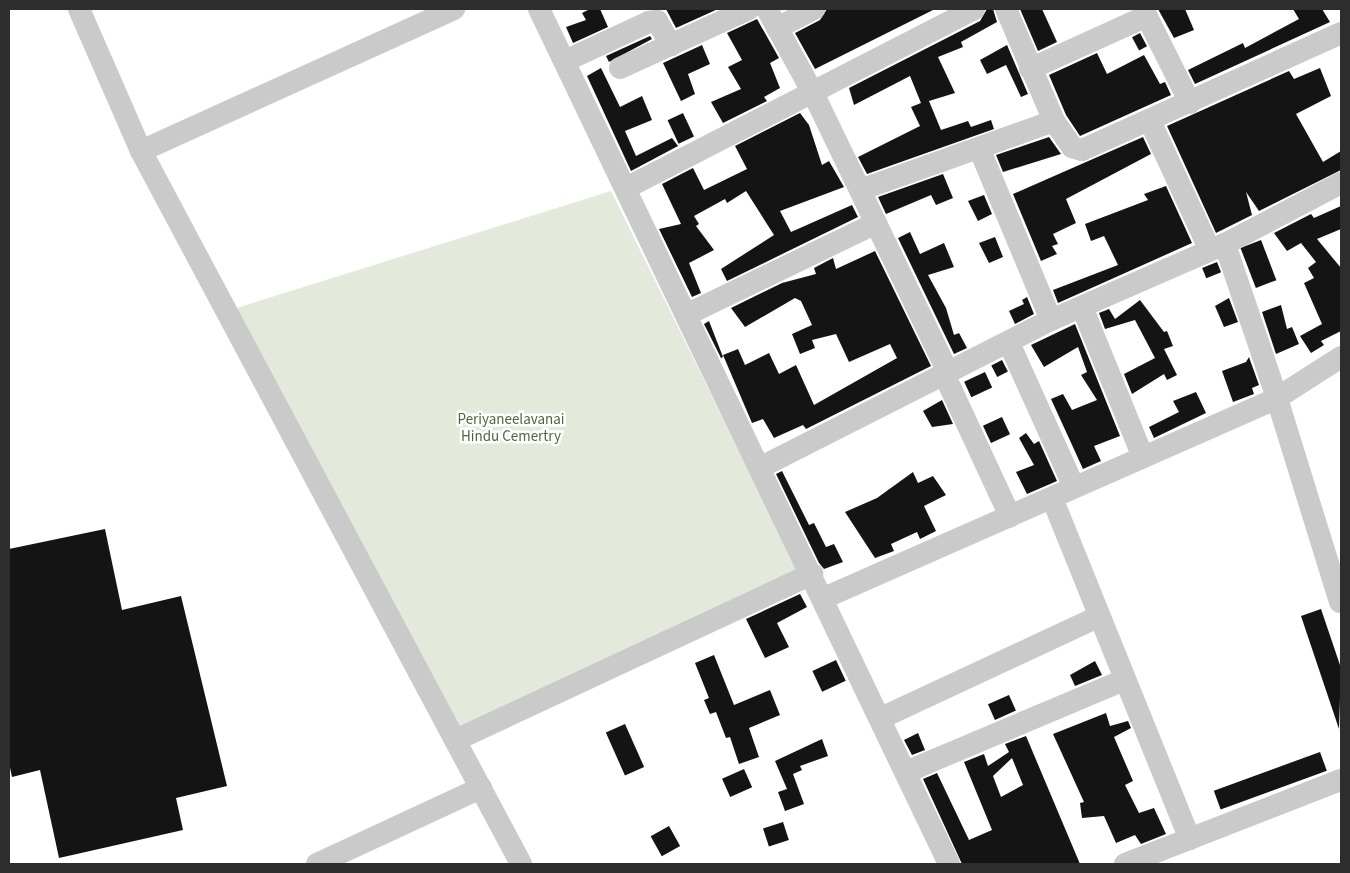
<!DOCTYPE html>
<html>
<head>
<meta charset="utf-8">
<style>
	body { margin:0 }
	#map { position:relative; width:1350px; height:873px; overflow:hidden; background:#fff; font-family:"Source Sans 3",sans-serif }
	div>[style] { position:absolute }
	.green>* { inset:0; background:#e3eadc }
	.building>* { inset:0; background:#141414; transform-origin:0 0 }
	.minor>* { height:22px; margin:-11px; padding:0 11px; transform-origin:11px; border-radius:11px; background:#cacaca }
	span { translate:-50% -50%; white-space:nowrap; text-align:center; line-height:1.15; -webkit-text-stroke:5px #fff; paint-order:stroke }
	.park-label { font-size:15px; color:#50663e }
	.frame { position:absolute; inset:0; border:10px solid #2d2d2d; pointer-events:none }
</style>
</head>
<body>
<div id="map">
	<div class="green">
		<div style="clip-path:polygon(611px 191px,802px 579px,458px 739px,227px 311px)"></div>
	</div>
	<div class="building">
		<div style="clip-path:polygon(590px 9px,600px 9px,608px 27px,573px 43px,566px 27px,586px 20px,582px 13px)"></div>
		<div style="clip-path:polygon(666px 9px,718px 9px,676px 28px)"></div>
		<div style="clip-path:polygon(827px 9px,935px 9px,815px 69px,795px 33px,820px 20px)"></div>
		<div style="clip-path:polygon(987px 9px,993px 9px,997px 22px,961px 42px,963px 47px,938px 57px,955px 93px,929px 101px,941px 130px,968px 121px,971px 127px,991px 120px,994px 129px,867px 174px,858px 157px,920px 126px,911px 107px,921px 103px,910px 76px,854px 105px,849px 88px,980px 21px)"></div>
		<div style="clip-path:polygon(1020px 9px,1042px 9px,1057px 42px,1038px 51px)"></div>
		<div style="clip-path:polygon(1158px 9px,1185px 9px,1194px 30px,1174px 38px)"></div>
		<div style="clip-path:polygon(1293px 9px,1322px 9px,1330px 22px,1195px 84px,1188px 70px,1243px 43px,1245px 48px,1299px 19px)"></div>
		<div style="clip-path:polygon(757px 19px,779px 58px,770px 63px,780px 88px,764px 97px,767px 101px,723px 123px,711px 102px,741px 89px,728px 67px,742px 60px,727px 33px)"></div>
		<div style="left:1140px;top:33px;width:15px;height:9px;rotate:62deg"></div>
		<div style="clip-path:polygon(650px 36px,652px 39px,609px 62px,606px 56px)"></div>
		<div style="clip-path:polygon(702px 45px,710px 64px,688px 74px,695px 94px,681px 101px,663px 63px)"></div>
		<div style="clip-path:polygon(1007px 45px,1028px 94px,1021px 97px,1006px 65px,987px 74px,980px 60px)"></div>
		<div style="clip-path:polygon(1097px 53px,1107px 74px,1144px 55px,1160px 84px,1165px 82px,1171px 95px,1080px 136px,1066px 115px,1049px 75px)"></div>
		<div style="clip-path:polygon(601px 68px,620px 107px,642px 96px,652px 120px,625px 131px,636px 156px,672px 138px,678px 146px,631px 171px,587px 76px)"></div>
		<div style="clip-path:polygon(1320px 68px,1331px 96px,1296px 114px,1323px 162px,1341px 151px,1341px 170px,1259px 211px,1246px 192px,1252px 215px,1216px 233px,1167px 126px,1289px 71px,1294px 79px)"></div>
		<div style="left:683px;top:113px;width:26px;height:17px;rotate:65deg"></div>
		<div style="clip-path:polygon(800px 113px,809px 125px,822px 165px,829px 161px,844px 187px,780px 211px,791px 232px,852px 205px,858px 217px,727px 281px,721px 269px,774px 235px,746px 191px,727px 203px,725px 199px,694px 216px,699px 224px,696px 226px,714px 250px,689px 263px,701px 293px,692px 297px,659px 229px,681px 224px,662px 184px,693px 168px,704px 190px,747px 169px,735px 146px)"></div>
		<div style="clip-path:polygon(1049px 137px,1061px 154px,1003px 172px,996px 155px)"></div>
		<div style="clip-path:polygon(1143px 137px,1151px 154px,1066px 199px,1076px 223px,1053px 234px,1058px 244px,1052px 246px,1057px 254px,1041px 261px,1013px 194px)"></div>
		<div style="clip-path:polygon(943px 174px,953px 198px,936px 205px,931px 195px,886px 214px,878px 197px)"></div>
		<div style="clip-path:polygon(1166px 186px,1192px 243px,1058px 303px,1053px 290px,1118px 265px,1104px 236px,1091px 241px,1085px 224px,1148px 200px,1144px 194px)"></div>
		<div style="clip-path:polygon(984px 195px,992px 214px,978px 221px,968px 201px)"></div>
		<div style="clip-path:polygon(1341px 206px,1341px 229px,1317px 239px,1341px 268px,1341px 331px,1321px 341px,1324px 345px,1311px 353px,1300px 336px,1322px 324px,1304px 283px,1314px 278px,1308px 268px,1316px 262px,1301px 243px,1287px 251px,1274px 233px,1311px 214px,1314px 218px)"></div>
		<div style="clip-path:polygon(910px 232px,920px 254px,944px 243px,954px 267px,928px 275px,946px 308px,954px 335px,959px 333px,967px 348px,954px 354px,898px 238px)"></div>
		<div style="clip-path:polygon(995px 237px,1003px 257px,989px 263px,979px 243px)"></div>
		<div style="left:1261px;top:240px;width:43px;height:22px;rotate:69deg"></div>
		<div style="clip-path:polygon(875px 251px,931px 366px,806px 429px,803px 425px,774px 438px,763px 419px,752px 423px,723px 355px,738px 349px,745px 365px,769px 353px,779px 374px,796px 365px,814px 405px,897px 358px,890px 344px,849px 362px,836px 334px,812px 340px,815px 348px,800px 354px,792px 334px,812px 325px,801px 301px,795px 298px,745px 327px,731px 308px,782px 283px,816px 274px,814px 268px,833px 258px,836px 269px)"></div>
		<div style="left:1217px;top:262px;width:11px;height:16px;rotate:68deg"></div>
		<div style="clip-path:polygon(1027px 297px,1034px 314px,1015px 324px,1009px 311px,1024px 304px,1022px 300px)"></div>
		<div style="clip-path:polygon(1229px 298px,1238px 322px,1224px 327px,1215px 306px)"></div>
		<div style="clip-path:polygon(1140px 300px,1164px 332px,1167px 331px,1173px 346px,1164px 349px,1177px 375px,1167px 380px,1164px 374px,1132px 394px,1124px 374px,1155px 358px,1135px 320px,1105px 329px,1099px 313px,1109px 309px,1115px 319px)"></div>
		<div style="clip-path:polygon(1281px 305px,1287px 329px,1292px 327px,1299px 344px,1276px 354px,1262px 312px)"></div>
		<div style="clip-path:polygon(709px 321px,723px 357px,721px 358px,704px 324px)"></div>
		<div style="clip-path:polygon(1075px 324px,1120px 436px,1094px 446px,1101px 461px,1083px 469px,1051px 399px,1063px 394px,1072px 410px,1097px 400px,1081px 375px,1087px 372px,1078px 347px,1044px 367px,1031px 345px)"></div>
		<div style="clip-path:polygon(1249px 357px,1259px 385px,1252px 388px,1254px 394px,1233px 402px,1222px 371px,1246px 362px)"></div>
		<div style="left:1002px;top:360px;width:13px;height:12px;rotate:63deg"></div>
		<div style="left:985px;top:372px;width:17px;height:23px;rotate:65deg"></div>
		<div style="clip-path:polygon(1196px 392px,1206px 413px,1154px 438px,1149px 427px,1179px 412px,1173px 401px)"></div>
		<div style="clip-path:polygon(942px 400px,953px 424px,932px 427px,923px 411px)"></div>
		<div style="left:1002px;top:417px;width:19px;height:21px;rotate:65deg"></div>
		<div style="clip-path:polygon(1026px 433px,1034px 444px,1039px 441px,1057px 481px,1027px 494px,1016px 472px,1034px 465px,1019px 438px)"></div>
		<div style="clip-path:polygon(782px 471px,809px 525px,814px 523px,826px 547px,834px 544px,843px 562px,824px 569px,819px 563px,776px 474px)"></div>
		<div style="clip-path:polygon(913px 472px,918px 483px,933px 476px,946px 495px,924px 506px,936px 531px,920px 539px,917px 532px,891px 544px,894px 551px,875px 558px,845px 512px,877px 498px)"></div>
		<div style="clip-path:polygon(105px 529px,122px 610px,181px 596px,227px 786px,176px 798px,183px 830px,59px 858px,40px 770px,12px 777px,9px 763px,9px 549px)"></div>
		<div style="clip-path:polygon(800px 594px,807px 607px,777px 623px,789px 647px,765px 658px,746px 619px)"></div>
		<div style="clip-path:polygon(1321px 609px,1341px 668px,1339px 729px,1301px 616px)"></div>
		<div style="clip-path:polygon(714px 655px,734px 705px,770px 690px,780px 715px,749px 728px,759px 757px,739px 764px,730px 737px,726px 738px,716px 712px,710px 714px,704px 700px,709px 698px,695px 663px)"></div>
		<div style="left:836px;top:660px;width:23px;height:26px;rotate:65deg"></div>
		<div style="clip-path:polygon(1095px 661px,1102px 675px,1075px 686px,1070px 675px)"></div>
		<div style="left:1009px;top:695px;width:17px;height:23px;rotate:66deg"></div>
		<div style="clip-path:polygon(1106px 713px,1110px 726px,1128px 721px,1131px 728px,1114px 737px,1133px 781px,1125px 785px,1139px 813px,1154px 808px,1166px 834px,1141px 844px,1135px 835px,1116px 843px,1104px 816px,1082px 818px,1080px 803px,1084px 802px,1053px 734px)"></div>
		<div style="left:625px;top:724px;width:47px;height:21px;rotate:66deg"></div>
		<div style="clip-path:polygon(918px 733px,925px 750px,912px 755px,904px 740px)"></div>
		<div style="clip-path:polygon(evenodd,1026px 736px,1080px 864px,962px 864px,923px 779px,937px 773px,969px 840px,992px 830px,964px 762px,984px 754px,988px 766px,1009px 752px,1005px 744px,1026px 736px,1012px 758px,1023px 785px,1001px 797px,993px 776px,1012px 758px)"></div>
		<div style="clip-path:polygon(822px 739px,828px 756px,800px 766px,802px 770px,793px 774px,804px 804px,785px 811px,778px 792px,787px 789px,775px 761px)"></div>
		<div style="left:1320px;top:752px;width:20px;height:113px;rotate:70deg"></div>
		<div style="left:744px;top:769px;width:20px;height:24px;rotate:66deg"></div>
		<div style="left:783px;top:822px;width:19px;height:21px;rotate:72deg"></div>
		<div style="left:669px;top:826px;width:23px;height:21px;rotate:61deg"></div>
	</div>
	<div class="minor">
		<div style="left:79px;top:9px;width:155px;rotate:66.4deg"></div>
		<div style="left:141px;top:151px;width:808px;rotate:61.94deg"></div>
		<div style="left:539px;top:9px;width:948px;rotate:64.38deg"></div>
		<div style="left:767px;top:9px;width:96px;rotate:61.3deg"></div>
		<div style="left:813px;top:93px;width:310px;rotate:64.2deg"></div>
		<div style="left:1006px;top:9px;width:122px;rotate:66.8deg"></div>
		<div style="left:1143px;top:9px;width:105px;rotate:63.4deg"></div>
		<div style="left:777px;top:28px;width:42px;rotate:-27.2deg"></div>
		<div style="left:565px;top:61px;width:93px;rotate:-24.9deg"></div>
		<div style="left:649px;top:22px;width:8px;rotate:-7deg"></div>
		<div style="left:657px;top:21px;width:28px;rotate:60deg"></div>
		<div style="left:620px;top:68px;width:142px;rotate:-24.6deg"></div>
		<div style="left:1030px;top:69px;width:128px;rotate:-24.4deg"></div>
		<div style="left:1150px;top:121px;width:142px;rotate:65.1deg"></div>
		<div style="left:979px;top:148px;width:186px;rotate:67.3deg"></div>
		<div style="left:141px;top:151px;width:344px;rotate:-24.4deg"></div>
		<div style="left:628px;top:187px;width:389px;rotate:-27.2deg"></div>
		<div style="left:860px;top:190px;width:206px;rotate:-19.6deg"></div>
		<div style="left:1054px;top:121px;width:32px;rotate:55deg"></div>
		<div style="left:1072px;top:147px;width:10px;rotate:17deg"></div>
		<div style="left:1082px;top:150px;width:284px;rotate:-24.3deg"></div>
		<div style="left:1082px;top:307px;width:162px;rotate:67.9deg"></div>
		<div style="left:688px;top:314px;width:209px;rotate:-25.8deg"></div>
		<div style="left:1009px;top:343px;width:158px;rotate:65.7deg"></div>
		<div style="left:944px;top:374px;width:157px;rotate:65.1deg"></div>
		<div style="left:761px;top:467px;width:325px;rotate:-26.9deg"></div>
		<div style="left:1051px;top:320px;width:190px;rotate:-23.6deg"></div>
		<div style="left:1225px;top:244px;width:131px;rotate:-27.7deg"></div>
		<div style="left:1052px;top:498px;width:368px;rotate:68deg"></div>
		<div style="left:824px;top:598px;width:495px;rotate:-23.8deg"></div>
		<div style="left:1277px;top:398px;width:163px;rotate:-108.7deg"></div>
		<div style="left:1340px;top:602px;width:214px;rotate:-107.2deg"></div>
		<div style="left:1277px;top:398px;width:76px;rotate:-32.6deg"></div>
		<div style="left:881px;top:718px;width:239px;rotate:-25deg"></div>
		<div style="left:458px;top:739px;width:391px;rotate:-25deg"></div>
		<div style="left:906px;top:772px;width:237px;rotate:-22.9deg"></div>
		<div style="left:317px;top:864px;width:181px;rotate:-24.9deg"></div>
		<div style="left:1125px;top:864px;width:232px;rotate:-21.3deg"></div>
	</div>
	<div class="park-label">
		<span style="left:511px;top:428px">Periyaneelavanai<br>Hindu Cemertry</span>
	</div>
	<div class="frame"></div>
</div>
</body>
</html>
